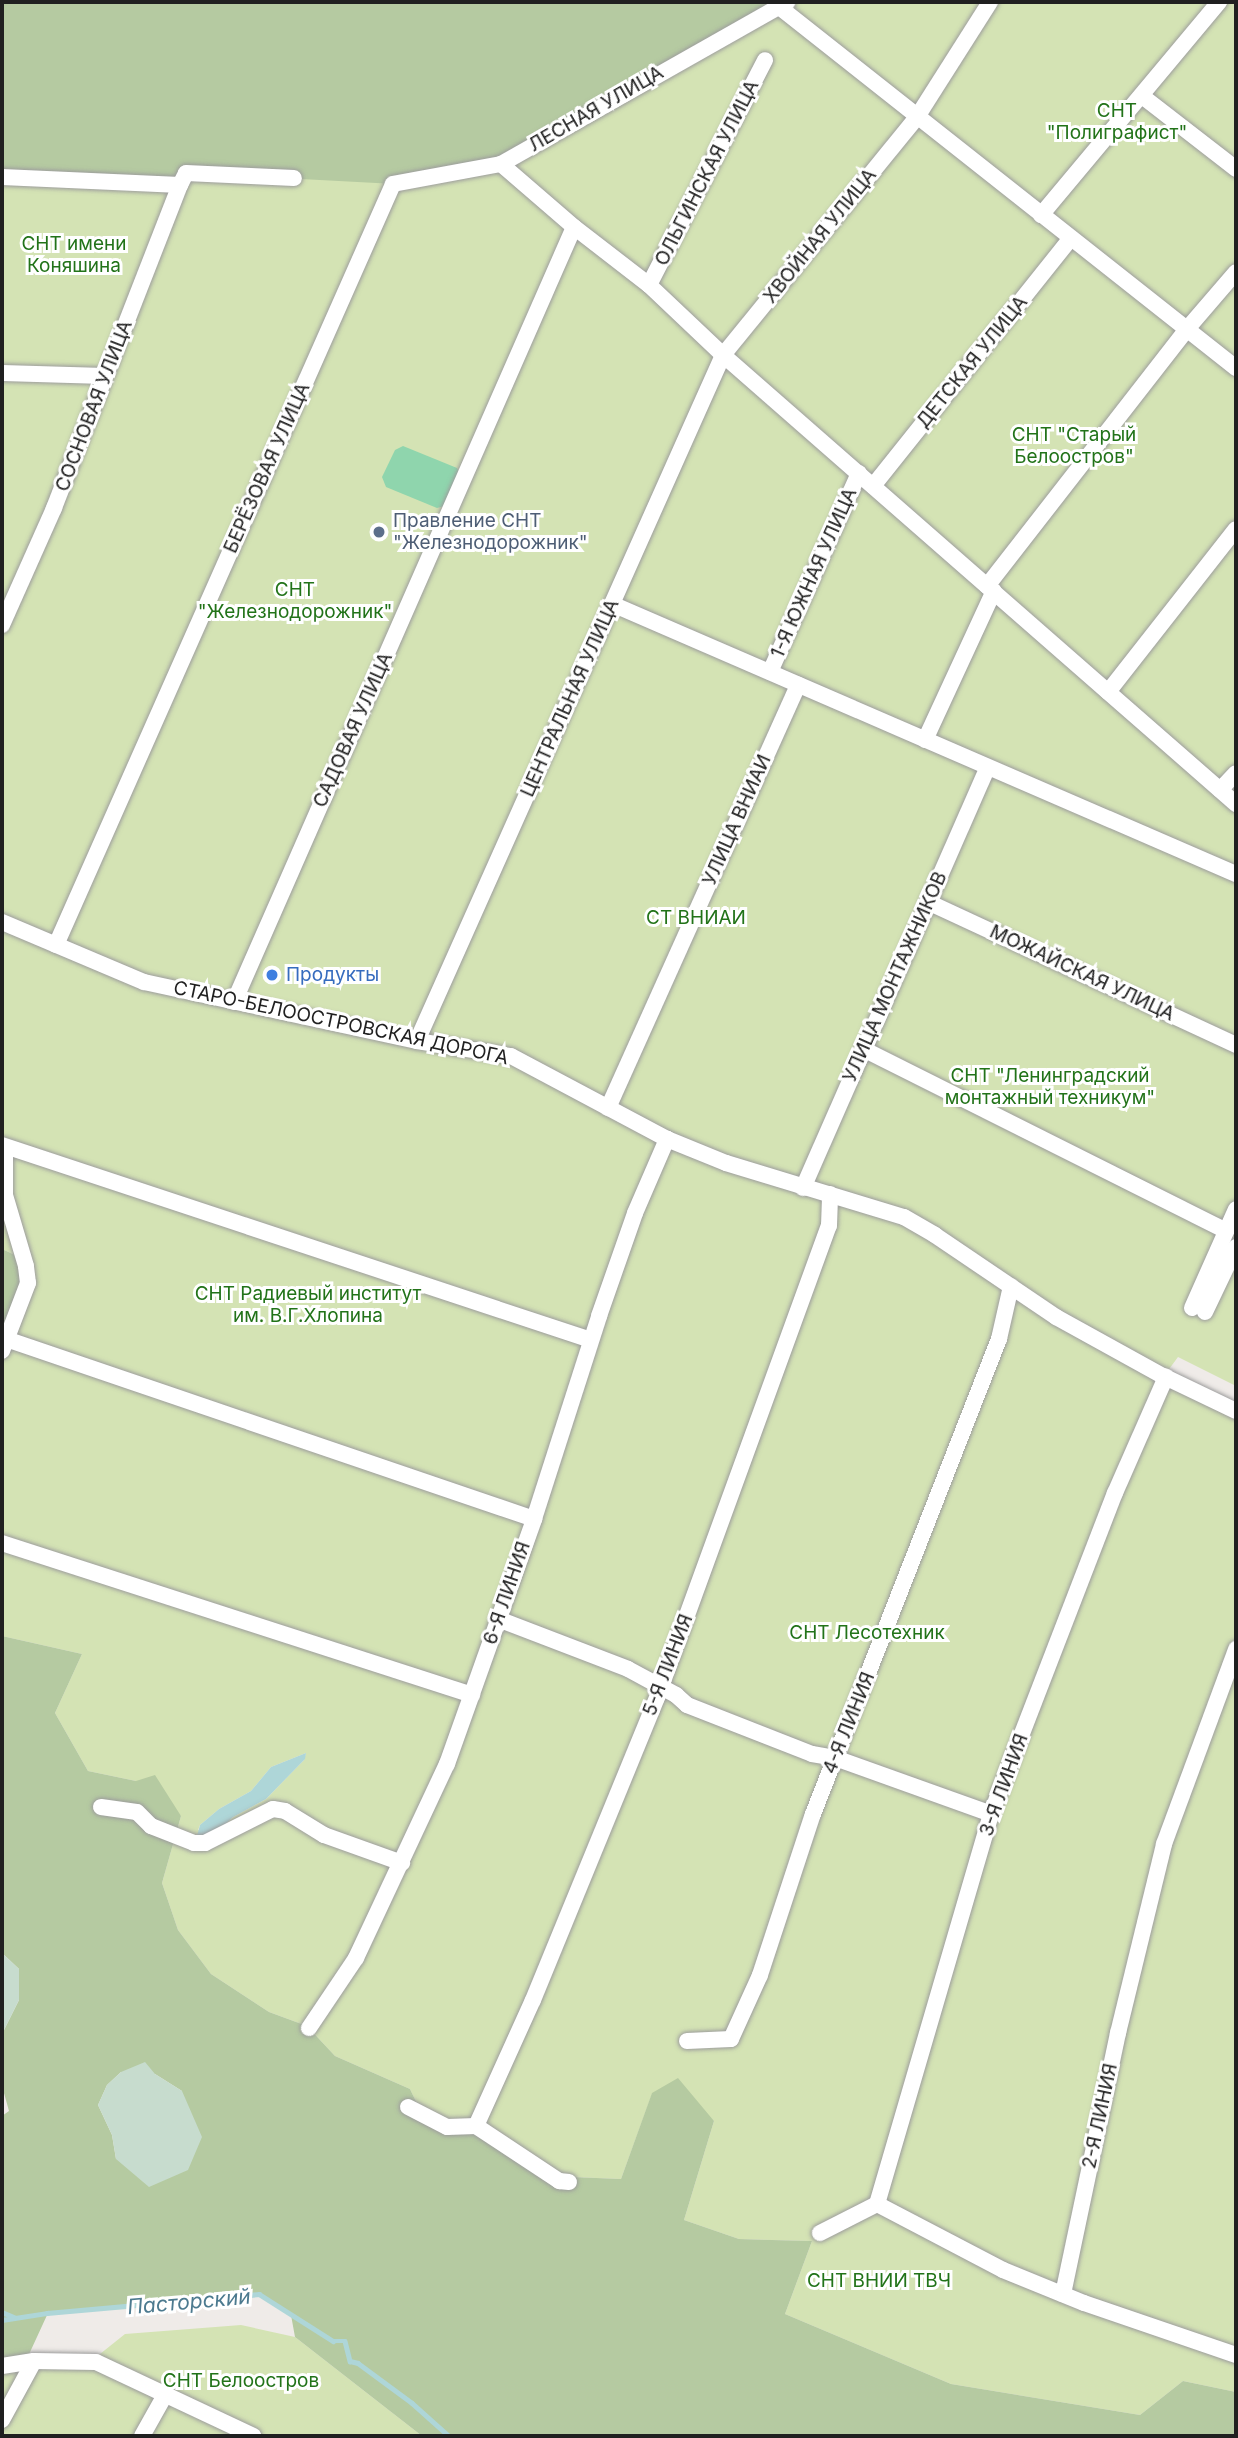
<!DOCTYPE html>
<html>
<head>
<meta charset="utf-8">
<style>
	body { margin:0 }
	#map { position:relative; width:1238px; height:2438px; overflow:hidden; background:#efebe8; font-family:Inter,sans-serif }
	div>[style] { position:absolute }
	.grass>* { inset:0; background:#d4e3b4 }
	.forest>* { inset:0; background:#b5caa1 }
	.wetland>* { inset:0; background:#c7dcce }
	.pitch>* { inset:0; background:#8fd5ad }
	.water>* { inset:0; background:#aed6d8 }
	.stream>* { height:4.5px; margin:-2.25px; padding:0 2.25px; transform-origin:2.25px; border-radius:2.25px; background:#aed6d8 }
	.roads { filter:drop-shadow(0 0 2px #9d9d9d) drop-shadow(0 0 2px #9d9d9d) }
	.minor>* { height:16px; margin:-8px; padding:0 8px; transform-origin:8px; border-radius:8px; background:#fff }
	.dots>* { width:19px; height:19px; translate:-50% -50%; box-sizing:border-box; border:4px solid #fff; border-radius:50% }
	span { translate:-50% -50%; white-space:nowrap; text-align:center; line-height:1.15; -webkit-text-stroke:6px #fff; paint-order:stroke }
	.street-label { font-size:19px; color:#202020 }
	.park-label { font-size:19px; color:#227319 }
	.service-label { font-size:19px; color:#4e5e75 }
	.left { translate:0 -50%; text-align:left }
	.shop-label { font-size:19px; color:#366cbe }
	.water-label { font-size:21px; color:#4c7a8f; font-style:italic }
	.frame { position:absolute; inset:0; border:4px solid #202020; pointer-events:none }
</style>
</head>
<body>
<div id="map">
	<div class="grass">
		<div style="clip-path:polygon(evenodd,787px 2px,1236px 2px,1236px 1386px,1178px 1357px,1164px 1376px,1236px 1411px,1236px 2392px,1183px 2381px,1140px 2415px,951px 2384px,785px 2314px,812px 2241px,739px 2239px,684px 2220px,714px 2121px,652px 2094px,621px 2179px,572px 2177px,566px 2182px,422px 2114px,410px 2089px,335px 2056px,307px 2026px,269px 2012px,211px 1974px,178px 1930px,162px 1883px,181px 1816px,136px 1781px,88px 1771px,55px 1713px,82px 1654px,2px 1636px,2px 1351px,17px 1256px,2px 1249px,2px 177px,186px 173px,787px 2px,306px 1753px,304px 1760px,266px 1799px,233px 1817px,218px 1831px,198px 1830px,200px 1825px,219px 1809px,251px 1791px,271px 1767px,306px 1753px)"></div>
		<div style="clip-path:polygon(241px 2325px,295px 2337px,422px 2436px,2px 2436px,2px 2366px,90px 2362px,125px 2334px)"></div>
	</div>
	<div class="forest">
		<div style="clip-path:polygon(2px 2px,787px 2px,503px 163px,395px 184px,186px 173px,180px 186px,2px 177px)"></div>
		<div style="clip-path:polygon(2px 1249px,17px 1256px,27px 1270px,2px 1351px)"></div>
		<div style="clip-path:polygon(evenodd,2px 1636px,82px 1654px,55px 1713px,88px 1771px,136px 1781px,155px 1775px,181px 1816px,162px 1883px,178px 1930px,211px 1974px,269px 2012px,307px 2026px,335px 2056px,410px 2089px,422px 2114px,470px 2127px,559px 2181px,572px 2177px,621px 2179px,652px 2093px,678px 2078px,714px 2121px,684px 2220px,739px 2239px,812px 2241px,785px 2314px,951px 2384px,1140px 2415px,1183px 2381px,1236px 2392px,1236px 2436px,422px 2436px,295px 2337px,291px 2315px,259px 2294px,48px 2313px,25px 2363px,2px 2366px,2px 2116px,9px 2111px,2px 2086px,2px 2034px,19px 2000px,19px 1969px,2px 1953px,2px 1636px,121px 2072px,155px 2074px,182px 2091px,116px 2159px,112px 2135px,98px 2105px,107px 2085px,121px 2072px)"></div>
	</div>
	<div class="wetland">
		<div style="clip-path:polygon(2px 1953px,19px 1969px,19px 2000px,2px 2034px)"></div>
		<div style="clip-path:polygon(145px 2062px,155px 2074px,182px 2091px,202px 2137px,188px 2170px,149px 2187px,116px 2159px,112px 2135px,98px 2105px,107px 2085px,121px 2072px)"></div>
	</div>
	<div class="pitch">
		<div style="clip-path:polygon(403px 446px,457px 468px,460px 474px,445px 506px,437px 508px,386px 487px,382px 477px,395px 450px)"></div>
	</div>
	<div class="water">
		<div style="clip-path:polygon(306px 1753px,305px 1759px,266px 1799px,233px 1817px,218px 1831px,203px 1838px,197px 1836px,200px 1825px,219px 1809px,251px 1791px,271px 1767px)"></div>
	</div>
	<div class="stream">
		<div style="left:2px;top:2312px;width:13px;rotate:23deg"></div>
		<div style="left:2px;top:2320px;width:46px;rotate:-8.8deg"></div>
		<div style="left:47px;top:2313px;width:213px;rotate:-5.1deg"></div>
		<div style="left:259px;top:2294px;width:88px;rotate:32.4deg"></div>
		<div style="left:333px;top:2341px;width:12px"></div>
		<div style="left:345px;top:2341px;width:21px;rotate:76deg"></div>
		<div style="left:350px;top:2361px;width:8px;rotate:14deg"></div>
		<div style="left:358px;top:2363px;width:67px;rotate:36.5deg"></div>
		<div style="left:412px;top:2403px;width:50px;rotate:41.7deg"></div>
	</div>
	<div class="roads">
		<div class="minor">
			<div style="left:778px;top:6px;width:584px;rotate:38.32deg"></div>
			<div style="left:1142px;top:96px;width:119px;rotate:37.8deg"></div>
			<div style="left:501px;top:164px;width:96px;rotate:40.8deg"></div>
			<div style="left:574px;top:227px;width:95px;rotate:37.7deg"></div>
			<div style="left:649px;top:285px;width:102px;rotate:43.4deg"></div>
			<div style="left:723px;top:355px;width:682px;rotate:41.19deg"></div>
			<div style="left:2px;top:177px;width:178px;rotate:2.6deg"></div>
			<div style="left:180px;top:185px;width:13px;rotate:-63deg"></div>
			<div style="left:186px;top:173px;width:108px;rotate:2.7deg"></div>
			<div style="left:1041px;top:215px;width:278px;rotate:-50.1deg"></div>
			<div style="left:649px;top:285px;width:253px;rotate:-62.7deg"></div>
			<div style="left:2px;top:373px;width:103px;rotate:1.7deg"></div>
			<div style="left:873px;top:486px;width:317px;rotate:-51.4deg"></div>
			<div style="left:987px;top:586px;width:326px;rotate:-52.1deg"></div>
			<div style="left:1187px;top:329px;width:75px;rotate:-49.3deg"></div>
			<div style="left:612px;top:604px;width:680px;rotate:23.4deg"></div>
			<div style="left:2px;top:625px;width:128px;rotate:-66deg"></div>
			<div style="left:54px;top:508px;width:347px;rotate:-68.7deg"></div>
			<div style="left:770px;top:672px;width:218px;rotate:-65.9deg"></div>
			<div style="left:1108px;top:692px;width:207px;rotate:-51.9deg"></div>
			<div style="left:925px;top:740px;width:164px;rotate:-65.2deg"></div>
			<div style="left:1220px;top:790px;width:23px;rotate:-47deg"></div>
			<div style="left:928px;top:902px;width:340px;rotate:24.9deg"></div>
			<div style="left:2px;top:922px;width:154px;rotate:22.9deg"></div>
			<div style="left:144px;top:982px;width:279px;rotate:12.2deg"></div>
			<div style="left:417px;top:1041px;width:95px;rotate:9.1deg"></div>
			<div style="left:511px;top:1056px;width:177px;rotate:28deg"></div>
			<div style="left:667px;top:1139px;width:64px;rotate:22.1deg"></div>
			<div style="left:726px;top:1163px;width:186px;rotate:16.9deg"></div>
			<div style="left:904px;top:1217px;width:36px;rotate:30deg"></div>
			<div style="left:935px;top:1235px;width:146px;rotate:34.1deg"></div>
			<div style="left:1056px;top:1317px;width:122px;rotate:28.9deg"></div>
			<div style="left:1163px;top:1376px;width:81px;rotate:25.6deg"></div>
			<div style="left:56px;top:945px;width:832px;rotate:-66.11deg"></div>
			<div style="left:393px;top:184px;width:110px;rotate:-10.5deg"></div>
			<div style="left:501px;top:164px;width:329px;rotate:-29.5deg"></div>
			<div style="left:234px;top:1002px;width:846px;rotate:-66.31deg"></div>
			<div style="left:417px;top:1041px;width:751px;rotate:-65.96deg"></div>
			<div style="left:723px;top:355px;width:307px;rotate:-50.8deg"></div>
			<div style="left:917px;top:117px;width:136px;rotate:-57.6deg"></div>
			<div style="left:863px;top:1049px;width:406px;rotate:26.6deg"></div>
			<div style="left:608px;top:1108px;width:464px;rotate:-65.8deg"></div>
			<div style="left:2px;top:1145px;width:620px;rotate:18.32deg"></div>
			<div style="left:803px;top:1188px;width:459px;rotate:-66.3deg"></div>
			<div style="left:1192px;top:1308px;width:108px;rotate:-66deg"></div>
			<div style="left:1205px;top:1312px;width:72px;rotate:-64.5deg"></div>
			<div style="left:6px;top:1339px;width:558px;rotate:18.82deg"></div>
			<div style="left:2px;top:1351px;width:73px;rotate:-69.1deg"></div>
			<div style="left:28px;top:1283px;width:17px;rotate:-97deg"></div>
			<div style="left:26px;top:1266px;width:74px;rotate:-106.5deg"></div>
			<div style="left:5px;top:1195px;width:48px;rotate:-90deg"></div>
			<div style="left:2px;top:1543px;width:494px;rotate:17.9deg"></div>
			<div style="left:498px;top:1619px;width:139px;rotate:21deg"></div>
			<div style="left:628px;top:1669px;width:55px;rotate:28.4deg"></div>
			<div style="left:676px;top:1695px;width:15px;rotate:42deg"></div>
			<div style="left:687px;top:1705px;width:134px;rotate:21.4deg"></div>
			<div style="left:812px;top:1754px;width:23px;rotate:10deg"></div>
			<div style="left:835px;top:1758px;width:166px;rotate:19.7deg"></div>
			<div style="left:101px;top:1807px;width:36px;rotate:8deg"></div>
			<div style="left:137px;top:1812px;width:20px;rotate:45deg"></div>
			<div style="left:151px;top:1826px;width:46px;rotate:21.6deg"></div>
			<div style="left:194px;top:1843px;width:11px"></div>
			<div style="left:205px;top:1843px;width:76px;rotate:-26.6deg"></div>
			<div style="left:273px;top:1809px;width:12px;rotate:9deg"></div>
			<div style="left:285px;top:1811px;width:46px;rotate:31.6deg"></div>
			<div style="left:324px;top:1835px;width:83px;rotate:19.7deg"></div>
			<div style="left:309px;top:2028px;width:84px;rotate:-56.1deg"></div>
			<div style="left:356px;top:1958px;width:214px;rotate:-64.9deg"></div>
			<div style="left:447px;top:1764px;width:260px;rotate:-70.4deg"></div>
			<div style="left:534px;top:1519px;width:213px;rotate:-72.2deg"></div>
			<div style="left:599px;top:1316px;width:109px;rotate:-70.7deg"></div>
			<div style="left:635px;top:1213px;width:81px;rotate:-66.6deg"></div>
			<div style="left:687px;top:2041px;width:44px;rotate:-2.6deg"></div>
			<div style="left:731px;top:2039px;width:70px;rotate:-65.6deg"></div>
			<div style="left:760px;top:1975px;width:169px;rotate:-71.8deg"></div>
			<div style="left:813px;top:1814px;width:510px;rotate:-68.62deg"></div>
			<div style="left:999px;top:1339px;width:54px;rotate:-77.2deg"></div>
			<div style="left:408px;top:2107px;width:44px;rotate:27.1deg"></div>
			<div style="left:447px;top:2127px;width:29px;rotate:-2deg"></div>
			<div style="left:476px;top:2126px;width:100px;rotate:33.5deg"></div>
			<div style="left:559px;top:2181px;width:10px;rotate:6deg"></div>
			<div style="left:476px;top:2126px;width:138px;rotate:-65.7deg"></div>
			<div style="left:533px;top:2000px;width:330px;rotate:-67.7deg"></div>
			<div style="left:658px;top:1695px;width:499px;rotate:-70deg"></div>
			<div style="left:829px;top:1226px;width:32px;rotate:-88deg"></div>
			<div style="left:877px;top:2204px;width:406px;rotate:-73.7deg"></div>
			<div style="left:991px;top:1814px;width:344px;rotate:-68.9deg"></div>
			<div style="left:1115px;top:1493px;width:127px;rotate:-66.3deg"></div>
			<div style="left:877px;top:2204px;width:142px;rotate:27.6deg"></div>
			<div style="left:1003px;top:2270px;width:87px;rotate:22.2deg"></div>
			<div style="left:1084px;top:2303px;width:161px;rotate:18.9deg"></div>
			<div style="left:820px;top:2233px;width:64px;rotate:-27deg"></div>
			<div style="left:1063px;top:2294px;width:267px;rotate:-78.1deg"></div>
			<div style="left:1118px;top:2033px;width:195px;rotate:-76.3deg"></div>
			<div style="left:1164px;top:1844px;width:208px;rotate:-69.7deg"></div>
			<div style="left:2px;top:2366px;width:32px;rotate:-9deg"></div>
			<div style="left:34px;top:2361px;width:62px;rotate:0.9deg"></div>
			<div style="left:96px;top:2362px;width:174px;rotate:25.2deg"></div>
			<div style="left:2px;top:2420px;width:67px;rotate:-61.5deg"></div>
			<div style="left:142px;top:2436px;width:47px;rotate:-60.7deg"></div>
		</div>
	</div>
	<div class="dots">
		<div style="left:379px;top:532px;background:#5c6f8a"></div>
		<div style="left:272px;top:975px;background:#3f7fe0"></div>
	</div>
	<div class="street-label">
		<span style="left:596px;top:109px;rotate:-30deg">ЛЕСНАЯ УЛИЦА</span>
		<span style="left:707px;top:173px;rotate:-63deg">ОЛЬГИНСКАЯ УЛИЦА</span>
		<span style="left:820px;top:236px;rotate:-51deg">ХВОЙНАЯ УЛИЦА</span>
		<span style="left:972px;top:362px;rotate:-51deg">ДЕТСКАЯ УЛИЦА</span>
		<span style="left:94px;top:406px;rotate:-69deg">СОСНОВАЯ УЛИЦА</span>
		<span style="left:267px;top:468px;rotate:-66deg">БЕРЁЗОВАЯ УЛИЦА</span>
		<span style="left:814px;top:573px;rotate:-66deg">1-Я ЮЖНАЯ УЛИЦА</span>
		<span style="left:570px;top:698px;rotate:-66deg">ЦЕНТРАЛЬНАЯ УЛИЦА</span>
		<span style="left:353px;top:730px;rotate:-66deg">САДОВАЯ УЛИЦА</span>
		<span style="left:737px;top:820px;rotate:-66deg">УЛИЦА ВНИАИ</span>
		<span style="left:1082px;top:973px;rotate:25deg">МОЖАЙСКАЯ УЛИЦА</span>
		<span style="left:895px;top:977px;rotate:-66deg">УЛИЦА МОНТАЖНИКОВ</span>
		<span style="left:341px;top:1023px;rotate:12deg">СТАРО-БЕЛООСТРОВСКАЯ ДОРОГА</span>
		<span style="left:507px;top:1593px;rotate:-71deg">6-Я ЛИНИЯ</span>
		<span style="left:668px;top:1665px;rotate:-69deg">5-Я ЛИНИЯ</span>
		<span style="left:849px;top:1723px;rotate:-68deg">4-Я ЛИНИЯ</span>
		<span style="left:1004px;top:1785px;rotate:-70deg">3-Я ЛИНИЯ</span>
		<span style="left:1100px;top:2116px;rotate:-78deg">2-Я ЛИНИЯ</span>
	</div>
	<div class="park-label">
		<span style="left:1117px;top:122px">СНТ<br>"Полиграфист"</span>
		<span style="left:74px;top:255px">СНТ имени<br>Коняшина</span>
		<span style="left:1074px;top:446px">СНТ "Старый<br>Белоостров"</span>
		<span style="left:295px;top:601px">СНТ<br>"Железнодорожник"</span>
		<span style="left:696px;top:918px">СТ ВНИАИ</span>
		<span style="left:1050px;top:1087px">СНТ "Ленинградский<br>монтажный техникум"</span>
		<span style="left:308px;top:1305px">СНТ Радиевый институт<br>им. В.Г.Хлопина</span>
		<span style="left:867px;top:1633px">СНТ Лесотехник</span>
		<span style="left:879px;top:2281px">СНТ ВНИИ ТВЧ</span>
		<span style="left:241px;top:2381px">СНТ Белоостров</span>
	</div>
	<div class="service-label">
		<span class="left" style="left:393px;top:532px">Правление СНТ<br>"Железнодорожник"</span>
	</div>
	<div class="shop-label">
		<span class="left" style="left:286px;top:975px">Продукты</span>
	</div>
	<div class="water-label">
		<span style="left:189px;top:2302px;rotate:-5deg">Пасторский</span>
	</div>
	<div class="frame"></div>
</div>
</body>
</html>
